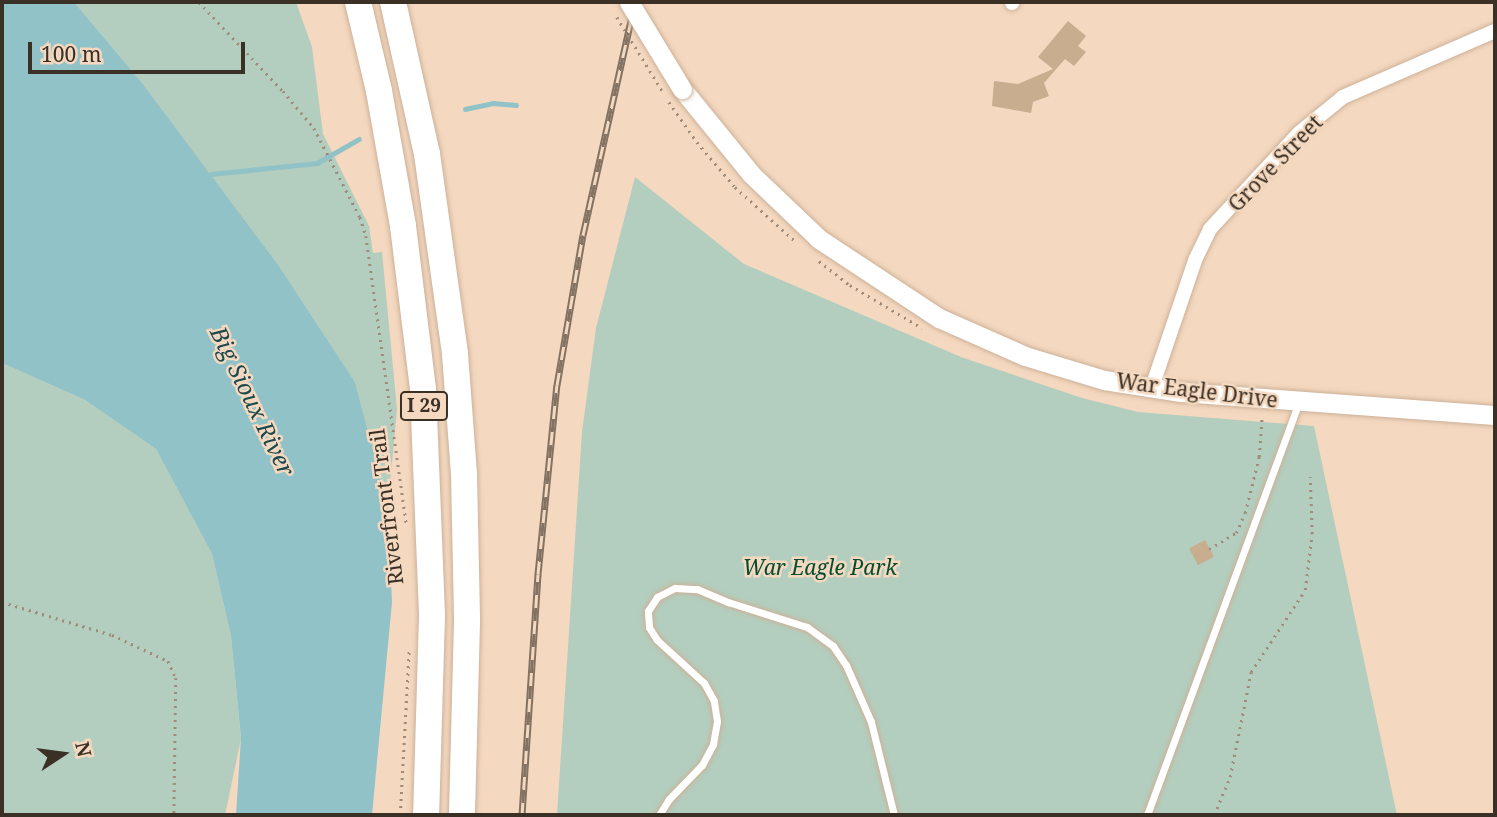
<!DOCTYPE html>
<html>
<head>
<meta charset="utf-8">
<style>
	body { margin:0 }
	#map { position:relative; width:1497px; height:817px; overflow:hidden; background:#f4d8bf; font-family:"Noto Serif",serif }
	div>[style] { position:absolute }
	.green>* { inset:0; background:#b3cebe }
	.water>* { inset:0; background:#91c2c8 }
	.stream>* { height:4.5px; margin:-2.25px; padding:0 2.25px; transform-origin:2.25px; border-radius:2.25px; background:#91c2c8 }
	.building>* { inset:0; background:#c9ad8f; transform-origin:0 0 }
	.path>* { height:2.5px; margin-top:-1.25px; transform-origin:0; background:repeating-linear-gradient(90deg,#9f8b79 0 2px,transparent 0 7px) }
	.roads { filter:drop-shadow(0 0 2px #ccb199) drop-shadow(0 0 2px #ccb199) }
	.service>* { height:7px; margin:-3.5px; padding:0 3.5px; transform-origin:3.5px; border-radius:3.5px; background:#fff }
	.minor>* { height:14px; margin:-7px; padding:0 7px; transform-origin:7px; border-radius:7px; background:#fff }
	.secondary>* { height:19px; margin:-9.5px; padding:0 9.5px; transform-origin:9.5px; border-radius:9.5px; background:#fff }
	.motorway>* { height:26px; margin:-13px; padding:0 13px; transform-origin:13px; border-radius:13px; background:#fff }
	.rail>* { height:7px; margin-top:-3.5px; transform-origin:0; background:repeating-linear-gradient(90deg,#f4d8bf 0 13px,#837262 0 26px); box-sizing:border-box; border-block:2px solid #837262 }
	.path-bridge>* { height:2.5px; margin-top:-1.25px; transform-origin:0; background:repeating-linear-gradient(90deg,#9f8b79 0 2px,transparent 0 7px) }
	.bridges { filter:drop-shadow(0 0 2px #ccb199) drop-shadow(0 0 2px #ccb199) }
	.secondary-bridge>* { height:19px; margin:-9.5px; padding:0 9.5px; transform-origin:9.5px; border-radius:9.5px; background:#fff }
	span { translate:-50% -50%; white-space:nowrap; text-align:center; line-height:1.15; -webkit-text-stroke:5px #f4d8bf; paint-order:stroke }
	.shield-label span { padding:2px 5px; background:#f4d8bf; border:2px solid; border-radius:5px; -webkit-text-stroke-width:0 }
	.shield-label { font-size:19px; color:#3b3026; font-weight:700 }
	.street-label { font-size:21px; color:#3b3026 }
	.park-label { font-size:21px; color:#034d30; font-style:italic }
	.water-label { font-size:23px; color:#1c494e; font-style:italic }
	.frame { position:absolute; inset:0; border:4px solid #3b3026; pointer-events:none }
	.north { position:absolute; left:28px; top:719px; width:70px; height:70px; -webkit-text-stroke:5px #f4d8bf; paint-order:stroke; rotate:77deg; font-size:19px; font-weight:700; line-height:28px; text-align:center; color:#3b3026 }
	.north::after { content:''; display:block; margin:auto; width:24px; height:32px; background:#3b3026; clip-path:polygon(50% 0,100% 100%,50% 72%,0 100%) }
	.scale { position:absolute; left:28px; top:42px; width:217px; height:32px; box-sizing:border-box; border:4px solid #3b3026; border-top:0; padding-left:9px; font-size:21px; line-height:24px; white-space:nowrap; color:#3b3026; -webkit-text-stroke:5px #f4d8bf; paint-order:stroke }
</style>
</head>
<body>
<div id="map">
	<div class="green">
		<div style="clip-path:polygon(74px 2px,296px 2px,312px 47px,323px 134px,369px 226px,373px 253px,382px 252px,397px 409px,388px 506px,355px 382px,279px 266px,143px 84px)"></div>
		<div style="clip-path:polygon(635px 177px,744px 264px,961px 357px,1082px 398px,1138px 412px,1314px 426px,1397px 815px,557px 815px,582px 432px,596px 328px)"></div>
		<div style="clip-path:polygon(2px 363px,85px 400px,156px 449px,212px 554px,231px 636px,241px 739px,225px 815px,2px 815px)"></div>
	</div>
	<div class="water">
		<div style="clip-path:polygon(2px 2px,74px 2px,143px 84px,279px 266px,355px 382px,388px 506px,392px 602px,372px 815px,236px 815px,241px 738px,231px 636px,212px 554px,156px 449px,85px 400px,2px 363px)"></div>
	</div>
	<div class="stream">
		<div style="left:465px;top:109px;width:29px;rotate:-12deg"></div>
		<div style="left:493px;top:103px;width:23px;rotate:5deg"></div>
		<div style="left:211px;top:174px;width:107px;rotate:-5.9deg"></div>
		<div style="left:317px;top:163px;width:48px;rotate:-29.7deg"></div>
	</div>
	<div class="building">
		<div style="clip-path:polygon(1068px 21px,1086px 36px,1078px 46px,1086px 52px,1074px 66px,1065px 59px,1044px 83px,1049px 96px,1033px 102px,1031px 113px,992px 106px,994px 81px,1018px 84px,1053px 69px,1038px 57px)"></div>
		<div style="left:1205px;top:540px;width:19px;height:18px;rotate:62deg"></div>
	</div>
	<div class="path">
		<div style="left:199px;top:2px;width:122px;rotate:46.7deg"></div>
		<div style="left:283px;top:91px;width:48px;rotate:50deg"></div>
		<div style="left:314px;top:128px;width:100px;rotate:62.7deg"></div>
		<div style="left:360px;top:217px;width:20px;rotate:72deg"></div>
		<div style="left:366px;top:236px;width:293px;rotate:82deg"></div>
		<div style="left:669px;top:102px;width:49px;rotate:55deg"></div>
		<div style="left:697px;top:142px;width:59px;rotate:49.8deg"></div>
		<div style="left:735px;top:187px;width:81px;rotate:42deg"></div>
		<div style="left:819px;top:261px;width:39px;rotate:38deg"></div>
		<div style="left:850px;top:285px;width:84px;rotate:30.8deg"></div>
		<div style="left:1209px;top:549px;width:31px;rotate:-31deg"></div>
		<div style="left:1236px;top:533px;width:22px;rotate:-66deg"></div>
		<div style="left:1245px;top:513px;width:58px;rotate:-76deg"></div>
		<div style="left:1259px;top:457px;width:41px;rotate:-85.8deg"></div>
		<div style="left:2px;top:602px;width:115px;rotate:16.7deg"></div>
		<div style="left:112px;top:635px;width:62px;rotate:24.9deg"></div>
		<div style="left:168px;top:661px;width:19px;rotate:65deg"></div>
		<div style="left:176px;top:678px;width:137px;rotate:90.8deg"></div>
		<div style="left:400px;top:815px;width:167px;rotate:-86.9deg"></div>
		<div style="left:1214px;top:815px;width:41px;rotate:-67.2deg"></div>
		<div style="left:1230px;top:777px;width:107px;rotate:-78.7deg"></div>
		<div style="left:1251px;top:672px;width:98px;rotate:-56.6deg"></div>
		<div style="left:1305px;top:590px;width:56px;rotate:-82.9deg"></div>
		<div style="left:1312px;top:534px;width:57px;rotate:-92deg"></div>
	</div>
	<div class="roads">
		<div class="service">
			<div style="left:659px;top:815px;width:19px;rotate:-58deg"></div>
			<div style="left:669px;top:799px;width:47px;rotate:-45.9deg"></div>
			<div style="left:702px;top:765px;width:24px;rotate:-62deg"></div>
			<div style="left:713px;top:744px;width:23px;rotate:-80deg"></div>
			<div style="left:717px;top:721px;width:20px;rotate:-99deg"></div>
			<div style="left:714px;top:701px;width:21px;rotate:-119deg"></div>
			<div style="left:704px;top:683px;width:64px;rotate:-137.5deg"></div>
			<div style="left:657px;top:640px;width:15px;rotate:-122deg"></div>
			<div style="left:649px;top:627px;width:16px;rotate:-94deg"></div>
			<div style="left:648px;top:611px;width:17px;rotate:-57deg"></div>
			<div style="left:657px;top:597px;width:20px;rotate:-27deg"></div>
			<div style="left:675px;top:588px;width:22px;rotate:3deg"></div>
			<div style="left:697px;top:589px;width:34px;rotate:23deg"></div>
			<div style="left:728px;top:602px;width:83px;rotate:17.6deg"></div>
			<div style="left:807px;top:627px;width:32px;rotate:36deg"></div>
			<div style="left:833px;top:646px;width:23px;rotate:56deg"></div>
			<div style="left:846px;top:665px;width:62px;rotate:66.3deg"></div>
			<div style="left:871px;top:722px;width:96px;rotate:76.1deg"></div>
			<div style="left:1147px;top:815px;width:440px;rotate:-69.8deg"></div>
		</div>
		<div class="minor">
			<div style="left:1012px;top:3px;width:1px;rotate:-45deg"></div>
			<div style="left:1152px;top:387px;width:136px;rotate:-71.2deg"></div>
			<div style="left:1196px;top:258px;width:32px;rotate:-64deg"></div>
			<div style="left:1210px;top:229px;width:131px;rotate:-47.2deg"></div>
			<div style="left:1299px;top:133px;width:57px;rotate:-39.3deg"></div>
			<div style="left:1343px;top:97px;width:166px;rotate:-23.5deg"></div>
		</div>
		<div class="secondary">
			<div style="left:682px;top:89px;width:109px;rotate:50.9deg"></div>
			<div style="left:751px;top:174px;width:94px;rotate:43.7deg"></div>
			<div style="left:819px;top:239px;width:144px;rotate:33.4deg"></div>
			<div style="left:939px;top:318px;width:94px;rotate:23.8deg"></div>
			<div style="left:1025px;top:356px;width:83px;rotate:16.9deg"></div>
			<div style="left:1104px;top:380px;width:78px;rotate:8.9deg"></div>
			<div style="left:1181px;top:392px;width:315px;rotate:4.2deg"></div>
		</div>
		<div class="motorway">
			<div style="left:358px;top:2px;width:91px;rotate:76.7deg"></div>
			<div style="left:379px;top:91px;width:137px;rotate:79.9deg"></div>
			<div style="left:403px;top:226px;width:165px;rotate:83deg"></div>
			<div style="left:423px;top:390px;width:226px;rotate:87.7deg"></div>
			<div style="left:432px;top:616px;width:199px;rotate:91.7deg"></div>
			<div style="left:393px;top:2px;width:156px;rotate:77.4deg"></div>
			<div style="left:427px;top:154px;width:202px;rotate:82deg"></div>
			<div style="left:455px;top:354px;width:120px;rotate:85.7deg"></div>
			<div style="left:464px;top:474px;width:148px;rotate:88.8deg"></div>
			<div style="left:467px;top:622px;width:193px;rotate:91.5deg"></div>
		</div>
	</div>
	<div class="rail">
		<div style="left:522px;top:815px;width:242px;rotate:-86.2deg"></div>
		<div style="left:538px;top:574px;width:190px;rotate:-84.3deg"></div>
		<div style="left:557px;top:385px;width:152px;rotate:-80.2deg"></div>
		<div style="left:583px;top:235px;width:239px;rotate:-77.4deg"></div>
	</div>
	<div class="path-bridge">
		<div style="left:617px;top:17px;width:88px;rotate:58.5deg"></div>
	</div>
	<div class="bridges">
		<div class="secondary-bridge">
			<div style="left:629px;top:2px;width:102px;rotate:58.7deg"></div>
		</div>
	</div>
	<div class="shield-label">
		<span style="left:424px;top:406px">I 29</span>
	</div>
	<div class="street-label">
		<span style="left:1275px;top:163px;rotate:-46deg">Grove Street</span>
		<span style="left:1197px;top:390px;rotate:7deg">War Eagle Drive</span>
		<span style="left:386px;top:507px;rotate:-97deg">Riverfront Trail</span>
	</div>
	<div class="park-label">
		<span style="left:820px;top:567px">War Eagle Park</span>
	</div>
	<div class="water-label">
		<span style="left:253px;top:401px;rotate:64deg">Big Sioux River</span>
	</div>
	<div class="frame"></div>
	<div class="north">N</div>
	<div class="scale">100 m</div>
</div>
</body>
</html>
